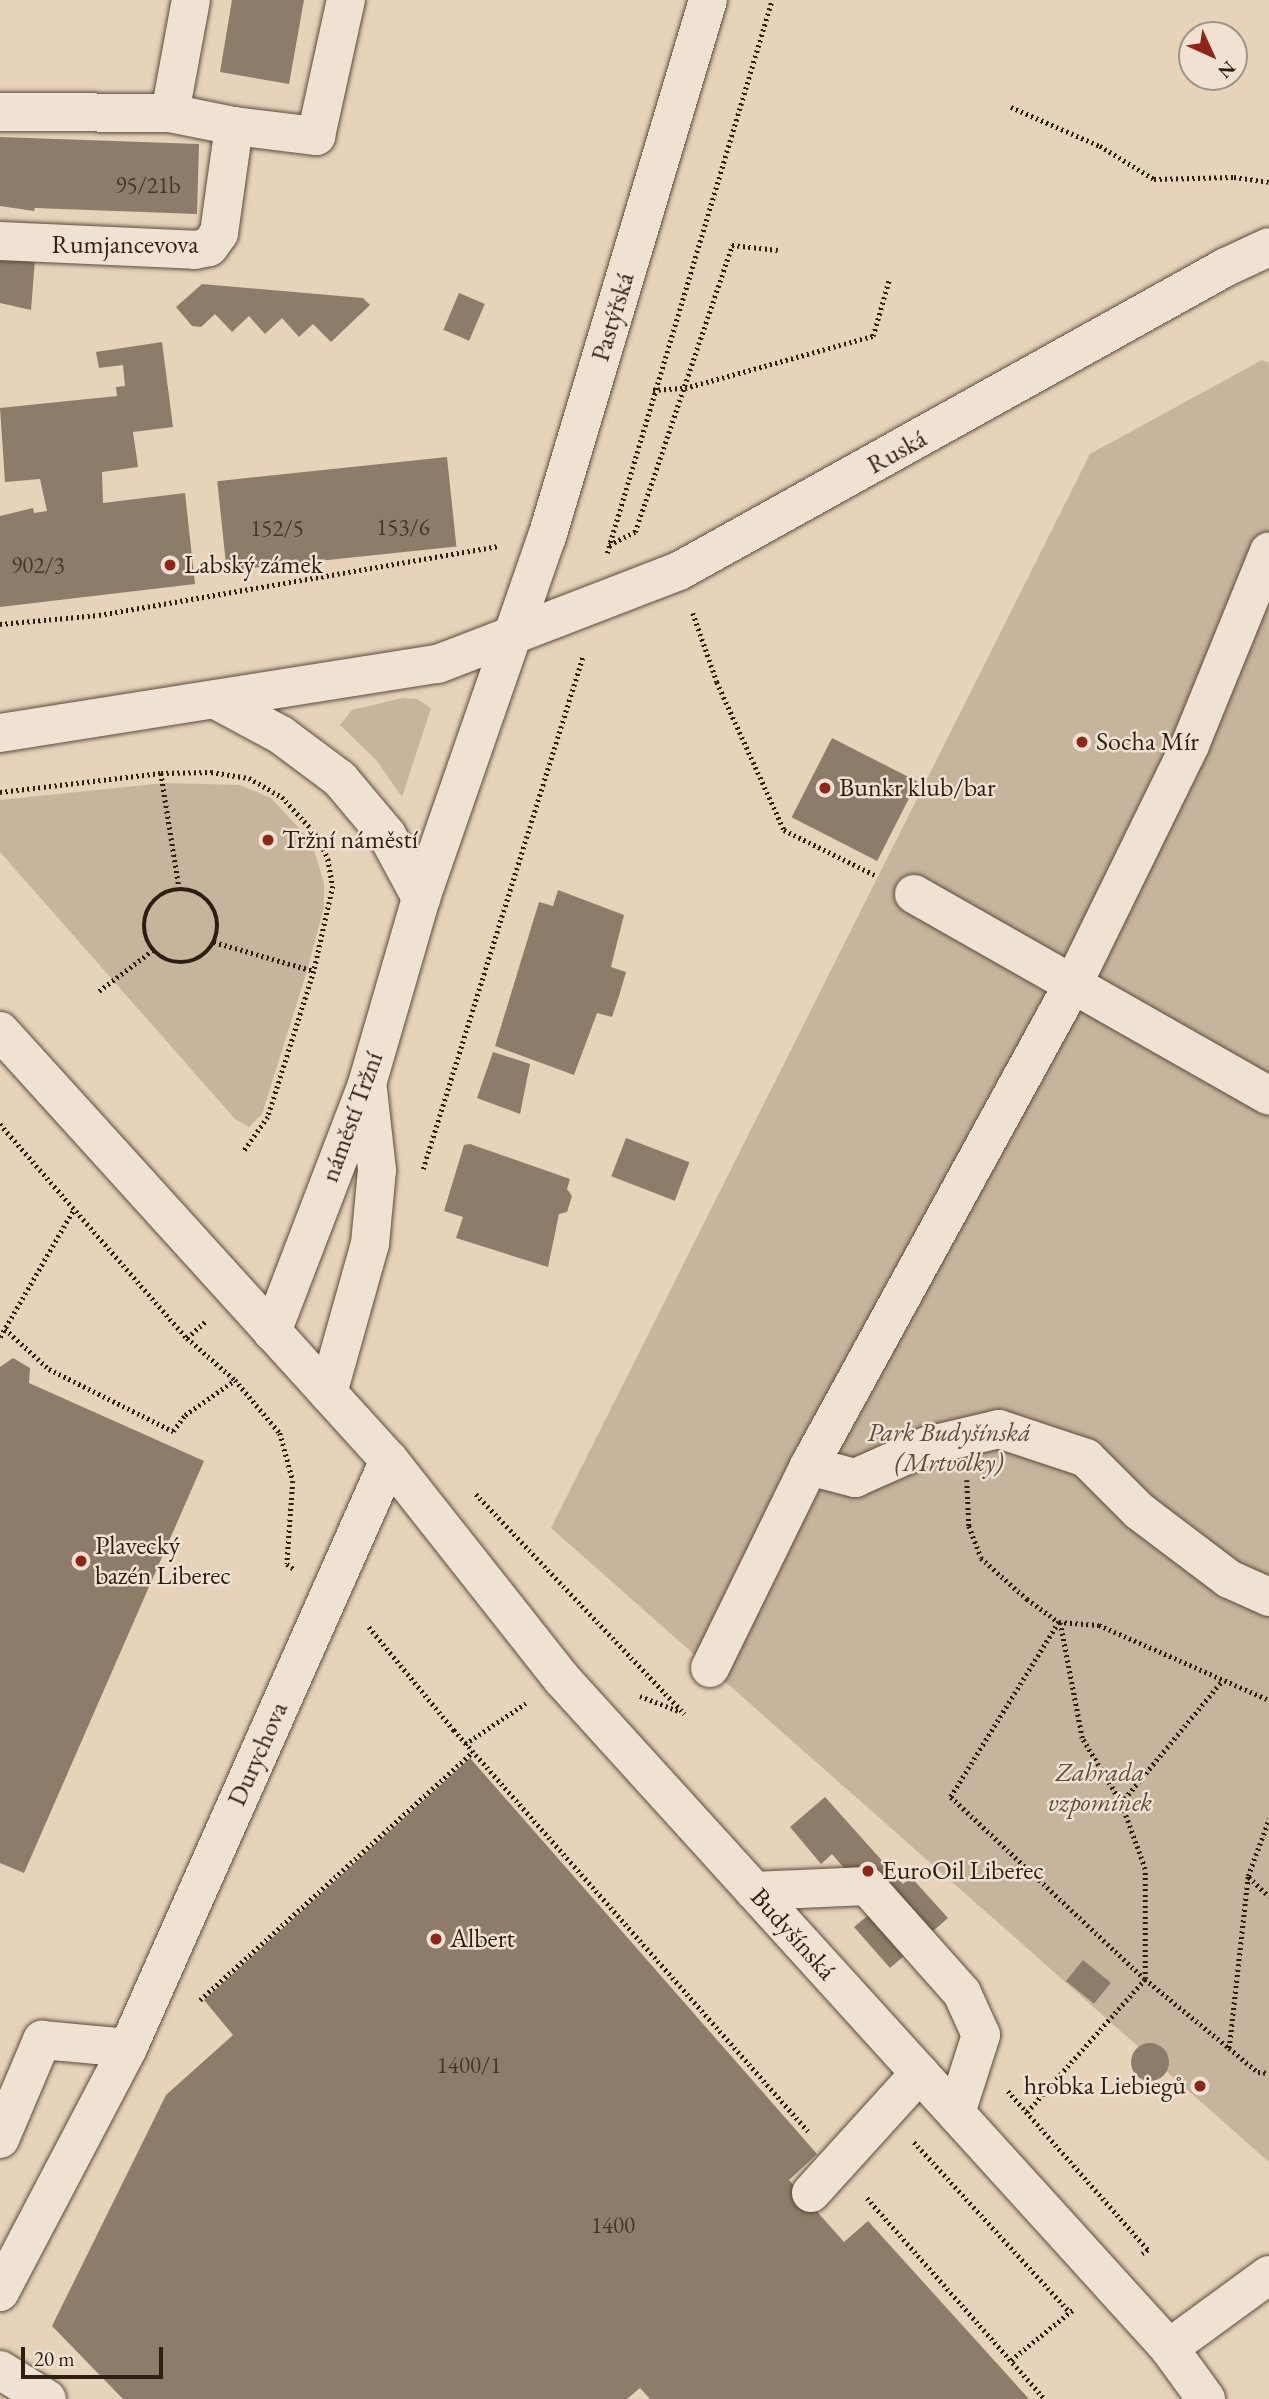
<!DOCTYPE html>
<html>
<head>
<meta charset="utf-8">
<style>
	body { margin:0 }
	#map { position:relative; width:1269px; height:2399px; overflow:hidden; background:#e6d3ba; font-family:"EB Garamond",serif }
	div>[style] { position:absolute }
	.green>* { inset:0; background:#c7b49d }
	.building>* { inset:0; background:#8d7c69; transform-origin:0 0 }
	.round { border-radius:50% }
	.path>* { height:4.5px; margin-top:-2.25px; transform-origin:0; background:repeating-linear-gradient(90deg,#2d1e11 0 2px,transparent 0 5.5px) }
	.path>.ring { margin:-2.25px; padding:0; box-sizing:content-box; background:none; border:4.5px solid #2d1e11; border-radius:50% }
	.roads { filter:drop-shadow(0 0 2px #5b4b3b) drop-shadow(0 0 2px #5b4b3b) }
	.minor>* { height:38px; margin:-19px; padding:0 19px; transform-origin:19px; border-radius:19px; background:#efe2d2 }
	.dots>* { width:19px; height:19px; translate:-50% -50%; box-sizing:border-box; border:4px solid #efe2d2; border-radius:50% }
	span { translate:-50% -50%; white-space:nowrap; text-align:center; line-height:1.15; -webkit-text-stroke:5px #efe2d2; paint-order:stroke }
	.number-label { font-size:23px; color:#453627 }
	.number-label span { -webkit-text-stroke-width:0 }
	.street-label { font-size:26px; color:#2d1e11 }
	.poi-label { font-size:26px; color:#2d1e11 }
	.left { translate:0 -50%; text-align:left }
	.right { translate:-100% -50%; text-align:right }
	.park-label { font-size:26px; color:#5b4b3b; font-style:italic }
	.north { position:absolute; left:1178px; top:21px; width:70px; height:70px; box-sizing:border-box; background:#efe2d2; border:2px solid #a19485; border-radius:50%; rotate:135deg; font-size:19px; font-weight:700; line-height:28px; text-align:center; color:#2d1e11 }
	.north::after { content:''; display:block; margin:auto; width:24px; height:32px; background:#8f2418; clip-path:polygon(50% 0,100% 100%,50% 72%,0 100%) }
	.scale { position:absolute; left:21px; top:2347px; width:142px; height:32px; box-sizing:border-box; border:4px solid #2d1e11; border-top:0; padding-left:9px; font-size:21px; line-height:24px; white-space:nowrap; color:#2d1e11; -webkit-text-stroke:5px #efe2d2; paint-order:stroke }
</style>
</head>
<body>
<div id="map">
	<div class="green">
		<div style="clip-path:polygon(1262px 360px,1269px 363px,1269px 2162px,551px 1528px,1090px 454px)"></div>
		<div style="clip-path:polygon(403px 698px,417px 699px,431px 708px,402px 797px,376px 760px,340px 725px,352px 710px)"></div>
		<div style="clip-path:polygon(164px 783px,240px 785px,271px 798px,311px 841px,324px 883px,324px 907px,307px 971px,262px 1114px,249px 1127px,235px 1119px,0 852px,0 800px)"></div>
	</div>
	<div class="building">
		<div style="clip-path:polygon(232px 0,304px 0,289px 84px,220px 72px)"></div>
		<div style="clip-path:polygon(0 137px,199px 144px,197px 214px,35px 208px,34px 211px,0 206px)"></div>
		<div style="clip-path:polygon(0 256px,35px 259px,31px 310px,0 303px)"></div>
		<div style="clip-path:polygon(202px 284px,363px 298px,370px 305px,331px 342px,313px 324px,299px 337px,282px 318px,265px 334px,249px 316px,232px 332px,215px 314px,201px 327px,192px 326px,176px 307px)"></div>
		<div style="left:459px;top:293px;width:28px;height:40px;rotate:23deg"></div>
		<div style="clip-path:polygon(162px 342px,173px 427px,133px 432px,138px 467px,102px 472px,103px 503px,185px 493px,195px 584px,0 607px,0 516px,33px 508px,34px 513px,47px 511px,40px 479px,5px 482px,0 408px,117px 396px,116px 387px,125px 386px,123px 365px,99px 368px,96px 352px)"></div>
		<div style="left:447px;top:457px;width:90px;height:231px;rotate:84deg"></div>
		<div style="left:832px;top:738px;width:96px;height:89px;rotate:27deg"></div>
		<div style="clip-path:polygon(558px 890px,624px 915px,611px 967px,626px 972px,619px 996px,612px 1017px,597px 1013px,574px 1075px,495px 1046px,539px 902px,553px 906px)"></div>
		<div style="clip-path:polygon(493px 1052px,530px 1064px,520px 1114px,477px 1098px)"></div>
		<div style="left:626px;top:1138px;width:68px;height:41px;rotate:21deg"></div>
		<div style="clip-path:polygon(470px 1144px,570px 1179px,567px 1189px,572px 1196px,567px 1212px,559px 1214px,548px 1267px,456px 1238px,463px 1217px,444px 1211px,464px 1145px)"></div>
		<div style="clip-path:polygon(13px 1358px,30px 1368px,29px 1383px,204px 1461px,24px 1873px,0 1863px,0 1367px)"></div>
		<div style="clip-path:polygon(470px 1758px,817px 2154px,789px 2180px,844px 2242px,868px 2221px,1029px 2399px,650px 2399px,640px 2388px,627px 2399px,123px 2399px,52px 2326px,166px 2095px,233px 2035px,204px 2000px)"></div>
		<div style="clip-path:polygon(825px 1797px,903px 1884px,911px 1877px,948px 1918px,890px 1968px,854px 1927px,878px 1907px,832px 1854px,821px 1864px,790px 1827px)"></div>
		<div style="left:1083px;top:1960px;width:36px;height:27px;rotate:39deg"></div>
		<div class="round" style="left:1131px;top:2043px;width:38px;height:38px"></div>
	</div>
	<div class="path">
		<div style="left:1011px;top:107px;width:97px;rotate:23.7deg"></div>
		<div style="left:1100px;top:146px;width:63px;rotate:31.4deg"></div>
		<div style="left:1154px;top:179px;width:80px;rotate:-1.4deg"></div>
		<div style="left:1234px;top:177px;width:35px;rotate:8deg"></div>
		<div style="left:653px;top:390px;width:32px;rotate:-4deg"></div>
		<div style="left:685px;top:388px;width:195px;rotate:-15.5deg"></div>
		<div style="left:873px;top:336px;width:58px;rotate:-74.1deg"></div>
		<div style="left:609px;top:545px;width:29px;rotate:-27deg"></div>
		<div style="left:635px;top:532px;width:303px;rotate:-71.3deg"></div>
		<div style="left:732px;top:245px;width:46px;rotate:6.2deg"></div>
		<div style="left:607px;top:553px;width:577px;rotate:-73.39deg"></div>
		<div style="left:693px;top:613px;width:73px;rotate:70.8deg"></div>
		<div style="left:717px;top:682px;width:162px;rotate:65.6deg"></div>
		<div style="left:784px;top:830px;width:102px;rotate:26.3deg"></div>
		<div style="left:0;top:624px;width:99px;rotate:-5.2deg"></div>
		<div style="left:99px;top:615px;width:404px;rotate:-9.8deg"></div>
		<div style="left:161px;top:773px;width:115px;rotate:81deg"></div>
		<div style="left:0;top:792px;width:162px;rotate:-6.7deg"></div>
		<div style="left:161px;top:773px;width:50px;rotate:-1.1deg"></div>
		<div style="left:211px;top:772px;width:38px;rotate:9deg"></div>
		<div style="left:249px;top:778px;width:38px;rotate:30deg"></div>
		<div style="left:282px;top:797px;width:50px;rotate:47.4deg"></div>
		<div style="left:316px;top:834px;width:28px;rotate:64deg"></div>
		<div style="left:328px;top:859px;width:27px;rotate:80deg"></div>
		<div style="left:333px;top:886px;width:87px;rotate:102.6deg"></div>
		<div style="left:314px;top:971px;width:153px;rotate:107.5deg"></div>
		<div style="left:268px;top:1117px;width:42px;rotate:125.2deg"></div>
		<div class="ring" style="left:144px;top:889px;width:69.5px;height:69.5px"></div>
		<div style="left:214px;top:942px;width:104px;rotate:16.2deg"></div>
		<div style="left:99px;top:991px;width:68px;rotate:-37.2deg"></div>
		<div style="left:0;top:1124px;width:284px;rotate:48.9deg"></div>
		<div style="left:187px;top:1338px;width:64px;rotate:41.2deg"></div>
		<div style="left:235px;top:1380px;width:70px;rotate:49.7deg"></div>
		<div style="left:280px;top:1433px;width:50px;rotate:74.8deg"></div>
		<div style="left:293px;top:1481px;width:83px;rotate:94.1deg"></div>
		<div style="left:287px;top:1564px;width:9px;rotate:36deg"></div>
		<div style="left:423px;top:1169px;width:537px;rotate:-72.68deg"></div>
		<div style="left:5px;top:1329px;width:59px;rotate:42.3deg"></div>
		<div style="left:49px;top:1369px;width:139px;rotate:26.6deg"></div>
		<div style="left:173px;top:1431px;width:20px;rotate:-53deg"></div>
		<div style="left:185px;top:1415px;width:61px;rotate:-35deg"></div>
		<div style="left:0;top:1337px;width:148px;rotate:-60deg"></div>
		<div style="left:187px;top:1338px;width:25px;rotate:-42deg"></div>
		<div style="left:967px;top:1480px;width:46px;rotate:87.5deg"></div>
		<div style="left:969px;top:1526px;width:34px;rotate:69deg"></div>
		<div style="left:981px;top:1558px;width:62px;rotate:41.7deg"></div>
		<div style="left:1027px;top:1599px;width:39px;rotate:36deg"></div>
		<div style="left:1059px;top:1622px;width:40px;rotate:4.3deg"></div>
		<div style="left:1099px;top:1625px;width:186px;rotate:23.8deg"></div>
		<div style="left:476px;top:1494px;width:303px;rotate:46.5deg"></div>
		<div style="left:1059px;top:1622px;width:206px;rotate:121.7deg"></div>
		<div style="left:951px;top:1797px;width:266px;rotate:43.2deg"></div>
		<div style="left:1145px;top:1979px;width:109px;rotate:39.4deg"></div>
		<div style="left:1229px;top:2048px;width:173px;rotate:-83.7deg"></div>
		<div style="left:1248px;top:1876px;width:61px;rotate:-69.8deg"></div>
		<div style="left:369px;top:1627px;width:134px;rotate:50.5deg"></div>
		<div style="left:454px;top:1730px;width:535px;rotate:48.56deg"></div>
		<div style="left:640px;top:1696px;width:44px;rotate:21.3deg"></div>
		<div style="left:465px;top:1744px;width:73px;rotate:-33.9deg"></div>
		<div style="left:1121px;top:1803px;width:158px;rotate:-50.4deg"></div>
		<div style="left:1249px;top:1877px;width:28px;rotate:44deg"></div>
		<div style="left:200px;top:2000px;width:369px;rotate:-42.3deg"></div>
		<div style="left:1229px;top:2048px;width:38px;rotate:40deg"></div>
		<div style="left:1258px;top:2072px;width:11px;rotate:5deg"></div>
		<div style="left:1008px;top:2091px;width:212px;rotate:48.6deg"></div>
		<div style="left:1148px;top:2250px;width:7px;rotate:146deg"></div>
		<div style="left:1027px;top:2112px;width:178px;rotate:-48.4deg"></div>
		<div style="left:1145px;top:1979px;width:110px;rotate:-90deg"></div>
		<div style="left:1145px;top:1869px;width:70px;rotate:-110deg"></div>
		<div style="left:1121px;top:1803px;width:76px;rotate:-121deg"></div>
		<div style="left:1082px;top:1738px;width:117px;rotate:-100.8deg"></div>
		<div style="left:914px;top:2142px;width:231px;rotate:47.5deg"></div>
		<div style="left:867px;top:2198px;width:268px;rotate:48.5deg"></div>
		<div style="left:1011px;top:2360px;width:82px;rotate:-39.1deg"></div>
	</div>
	<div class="roads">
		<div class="minor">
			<div style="left:0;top:112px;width:170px;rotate:0.3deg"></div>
			<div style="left:170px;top:113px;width:115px;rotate:-79.5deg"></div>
			<div style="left:234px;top:126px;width:83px;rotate:7deg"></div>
			<div style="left:316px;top:136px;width:139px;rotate:-77.6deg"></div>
			<div style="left:0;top:241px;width:195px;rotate:2.6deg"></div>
			<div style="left:195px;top:250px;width:14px;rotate:-12deg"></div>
			<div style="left:209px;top:247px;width:17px;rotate:-54deg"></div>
			<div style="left:219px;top:233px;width:108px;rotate:-82deg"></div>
			<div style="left:234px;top:126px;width:65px;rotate:-168.5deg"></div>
			<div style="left:216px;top:700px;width:74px;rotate:28.3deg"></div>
			<div style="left:281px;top:735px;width:74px;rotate:36.7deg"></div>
			<div style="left:340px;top:779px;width:73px;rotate:50deg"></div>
			<div style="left:387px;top:835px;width:72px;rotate:61.6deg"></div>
			<div style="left:0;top:733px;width:443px;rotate:-9deg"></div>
			<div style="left:438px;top:664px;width:258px;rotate:-21.1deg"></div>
			<div style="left:679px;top:571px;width:626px;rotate:-29.06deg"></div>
			<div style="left:1226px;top:267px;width:47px;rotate:-24.9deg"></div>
			<div style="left:914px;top:894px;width:408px;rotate:29.6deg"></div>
			<div style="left:0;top:1031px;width:579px;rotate:47.8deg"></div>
			<div style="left:389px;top:1460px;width:279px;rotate:51.7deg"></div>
			<div style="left:562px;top:1679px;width:903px;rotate:47.78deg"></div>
			<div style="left:1169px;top:2348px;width:63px;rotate:54deg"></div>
			<div style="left:272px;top:1332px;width:266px;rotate:-69deg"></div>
			<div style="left:367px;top:1084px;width:194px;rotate:-73.8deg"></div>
			<div style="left:421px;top:898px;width:382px;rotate:-70.8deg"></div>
			<div style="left:547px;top:537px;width:561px;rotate:-73.31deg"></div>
			<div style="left:328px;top:1393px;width:155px;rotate:-74.3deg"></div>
			<div style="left:370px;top:1244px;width:74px;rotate:-84.6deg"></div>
			<div style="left:377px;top:1170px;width:81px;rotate:-96.4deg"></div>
			<div style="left:809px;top:1466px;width:48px;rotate:14.6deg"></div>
			<div style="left:855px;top:1478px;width:79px;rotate:-24deg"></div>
			<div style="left:927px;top:1446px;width:74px;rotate:-13.3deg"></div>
			<div style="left:999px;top:1429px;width:92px;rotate:18.4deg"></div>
			<div style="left:1086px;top:1458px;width:75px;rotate:45deg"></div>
			<div style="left:1139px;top:1511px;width:113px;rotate:37.1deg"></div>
			<div style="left:1229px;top:1579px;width:44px;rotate:24.2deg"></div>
			<div style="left:710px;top:1668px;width:225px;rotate:-63.9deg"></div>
			<div style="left:809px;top:1466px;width:552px;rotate:-61.3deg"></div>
			<div style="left:1074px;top:982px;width:264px;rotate:-63.9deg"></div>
			<div style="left:1190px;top:745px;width:209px;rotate:-67.8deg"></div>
			<div style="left:754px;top:1891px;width:113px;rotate:-2.5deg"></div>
			<div style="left:867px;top:1886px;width:143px;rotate:48.4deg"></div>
			<div style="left:962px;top:1993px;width:46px;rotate:65.7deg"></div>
			<div style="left:981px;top:2035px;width:82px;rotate:107.8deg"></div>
			<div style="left:0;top:2139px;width:108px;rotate:-67deg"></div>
			<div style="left:42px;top:2040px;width:86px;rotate:5.3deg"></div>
			<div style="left:811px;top:2193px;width:162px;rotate:-47.8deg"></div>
			<div style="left:0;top:2292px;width:276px;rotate:-62.3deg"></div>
			<div style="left:128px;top:2048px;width:643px;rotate:-66.06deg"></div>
			<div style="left:1169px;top:2348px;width:124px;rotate:-36.1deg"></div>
			<div style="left:0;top:2370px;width:55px;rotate:31.7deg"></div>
		</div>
	</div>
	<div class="dots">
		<div style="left:170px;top:565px;background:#8f2418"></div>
		<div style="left:1082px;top:742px;background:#8f2418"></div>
		<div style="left:825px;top:788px;background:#8f2418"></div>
		<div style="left:268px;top:840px;background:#8f2418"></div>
		<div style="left:81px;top:1561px;background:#8f2418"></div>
		<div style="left:868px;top:1871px;background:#8f2418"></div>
		<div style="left:436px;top:1939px;background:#8f2418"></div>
		<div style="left:1200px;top:2086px;background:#8f2418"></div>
	</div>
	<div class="number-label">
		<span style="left:148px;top:185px">95/21b</span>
		<span style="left:403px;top:527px">153/6</span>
		<span style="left:277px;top:528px">152/5</span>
		<span style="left:38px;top:565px">902/3</span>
		<span style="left:469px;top:2065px">1400/1</span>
		<span style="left:613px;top:2225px">1400</span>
	</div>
	<div class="street-label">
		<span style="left:125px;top:245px">Rumjancevova</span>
		<span style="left:613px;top:317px;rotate:-73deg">Pastýřská</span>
		<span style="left:897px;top:452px;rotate:-29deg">Ruská</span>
		<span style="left:352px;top:1117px;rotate:-70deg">náměstí Tržní</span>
		<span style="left:258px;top:1754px;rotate:-66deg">Durychova</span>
		<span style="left:793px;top:1934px;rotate:48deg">Budyšínská</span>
	</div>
	<div class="poi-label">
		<span class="left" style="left:184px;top:565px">Labský zámek</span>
		<span class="left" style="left:1096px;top:742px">Socha Mír</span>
		<span class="left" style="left:839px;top:788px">Bunkr klub/bar</span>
		<span class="left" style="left:282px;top:840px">Tržní náměstí</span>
		<span class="left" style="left:95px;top:1561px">Plavecký<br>bazén Liberec</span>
		<span class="left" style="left:882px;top:1871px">EuroOil Liberec</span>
		<span class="left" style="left:450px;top:1939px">Albert</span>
		<span class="right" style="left:1186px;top:2086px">hrobka Liebiegů</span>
	</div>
	<div class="park-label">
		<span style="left:949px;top:1448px">Park Budyšínská<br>(Mrtvolky)</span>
		<span style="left:1100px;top:1788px">Zahrada<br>vzpomínek</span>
	</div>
	<div class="north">N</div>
	<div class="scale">20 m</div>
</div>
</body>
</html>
